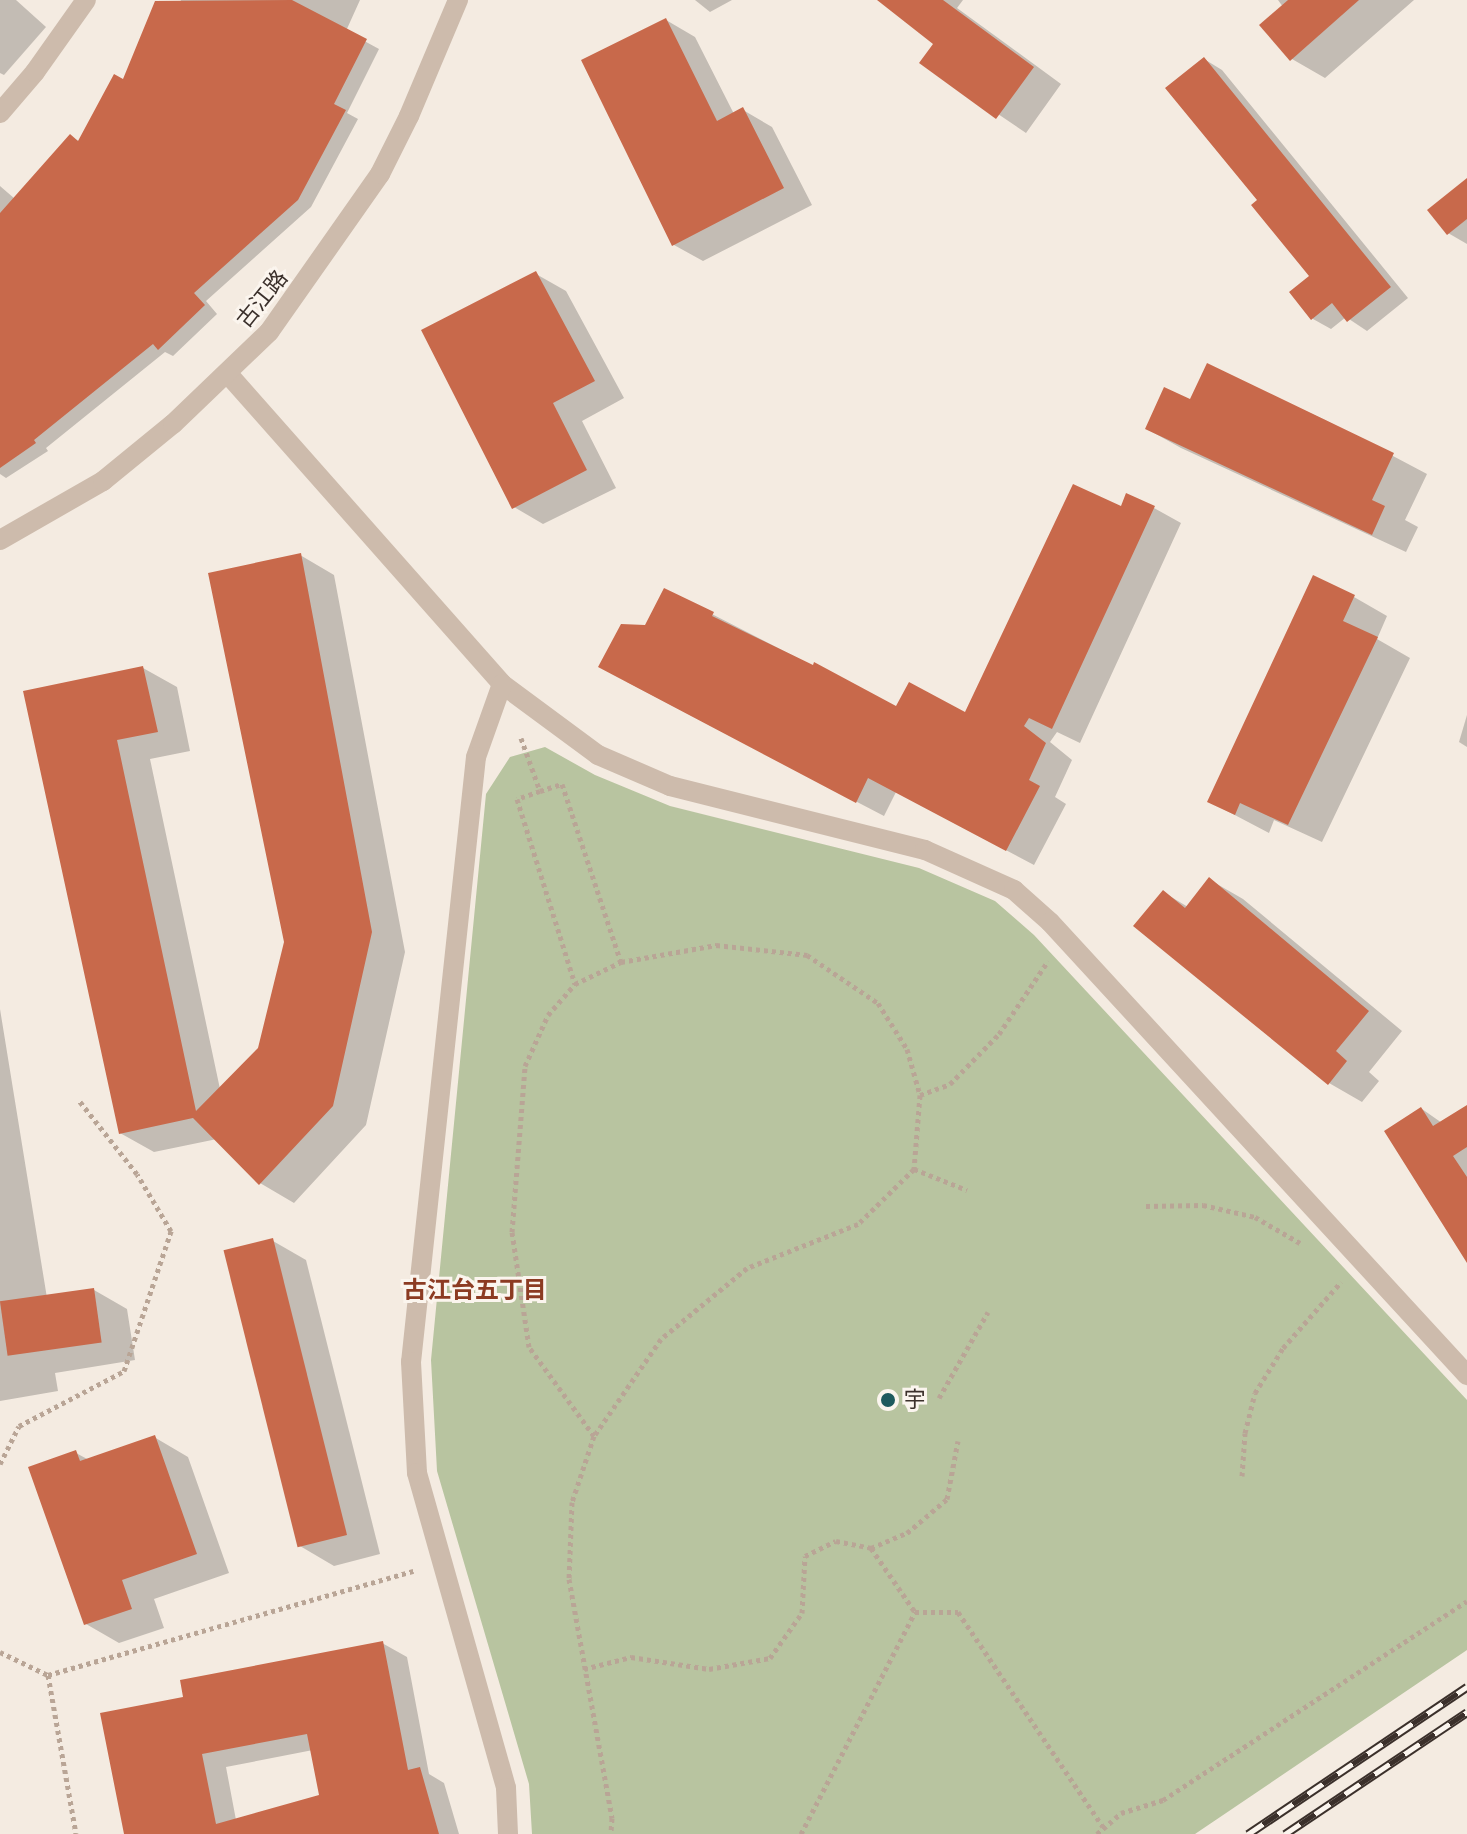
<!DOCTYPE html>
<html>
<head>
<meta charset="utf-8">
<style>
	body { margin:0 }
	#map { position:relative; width:1467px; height:1834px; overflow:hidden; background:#f4ebe1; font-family:"Public Sans","Noto Sans JP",sans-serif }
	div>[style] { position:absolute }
	.green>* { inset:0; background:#b8c4a0 }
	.shadow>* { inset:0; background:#0003 }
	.building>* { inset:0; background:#c8694b; transform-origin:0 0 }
	.path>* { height:5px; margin-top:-2.5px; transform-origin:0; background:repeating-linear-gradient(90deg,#b9a596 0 4px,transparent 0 8px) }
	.minor>* { height:20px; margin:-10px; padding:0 10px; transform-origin:10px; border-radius:10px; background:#cdbbac }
	.rail>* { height:9px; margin-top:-4.5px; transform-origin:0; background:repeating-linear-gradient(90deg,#fbf5ee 0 18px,#3b302b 0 36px); box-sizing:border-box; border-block:2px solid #3b302b }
	.dots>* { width:22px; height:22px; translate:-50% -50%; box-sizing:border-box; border:4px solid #fbf5ee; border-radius:50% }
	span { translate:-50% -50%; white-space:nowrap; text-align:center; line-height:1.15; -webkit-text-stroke:6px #fbf5ee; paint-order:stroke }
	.street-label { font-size:22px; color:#3b302b }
	.poi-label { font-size:22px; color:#3b302b }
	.left { translate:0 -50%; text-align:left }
	.neighbourhood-label { font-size:24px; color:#8c3b22; font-weight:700 }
</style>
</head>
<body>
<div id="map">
	<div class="green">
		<div style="clip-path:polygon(545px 747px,595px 775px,670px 806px,919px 868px,995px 901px,1034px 935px,1467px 1400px,1467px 1650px,1195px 1834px,532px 1834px,529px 1784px,437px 1471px,431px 1360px,486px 794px,510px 757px)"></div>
	</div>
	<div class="shadow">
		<div style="clip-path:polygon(0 0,16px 0,46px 27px,4px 75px,0 73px)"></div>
		<div style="clip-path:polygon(181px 0,360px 0,346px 31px,379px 49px,347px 113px,358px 119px,311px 207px,206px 301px,217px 314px,173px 356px,165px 352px,46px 448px,48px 451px,6px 478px,0 474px,0 186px,15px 199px,70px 136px,80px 142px,175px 14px)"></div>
		<div style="clip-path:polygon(695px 0,732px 0,710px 12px)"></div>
		<div style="clip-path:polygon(881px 0,963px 0,957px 8px,1061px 84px,1026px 133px,921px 62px,935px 43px)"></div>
		<div style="clip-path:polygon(1278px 0,1414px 0,1325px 78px,1292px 59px,1283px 7px)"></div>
		<div style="clip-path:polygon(666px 20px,695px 37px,734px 114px,743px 110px,772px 127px,812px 205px,703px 261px,674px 245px)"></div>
		<div style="clip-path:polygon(1204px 59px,1222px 70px,1408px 298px,1367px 331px,1346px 317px,1331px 329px,1313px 319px,1312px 276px,1260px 200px)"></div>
		<div style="clip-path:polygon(1467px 180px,1467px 244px,1448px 233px)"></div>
		<div style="clip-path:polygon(536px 274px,566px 291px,624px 398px,582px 421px,616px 488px,543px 524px,514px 507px)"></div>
		<div style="clip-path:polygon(1208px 366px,1325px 420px,1427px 474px,1405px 520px,1418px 527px,1406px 552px,1181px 448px,1147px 429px,1191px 401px)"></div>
		<div style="clip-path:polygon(1154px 508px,1181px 523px,1080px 743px,1057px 732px,1050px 742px,1072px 760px,1055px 797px,1066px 804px,1034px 865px,896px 792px,884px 816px,627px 682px,646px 628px,665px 590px,897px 709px,966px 714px,1122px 509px)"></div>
		<div style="clip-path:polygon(300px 555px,334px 575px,405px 952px,366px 1125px,294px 1203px,260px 1183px,217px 1139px,154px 1152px,120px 1133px,25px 693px,143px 668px,177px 687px,190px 751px,150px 759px,220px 1089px,260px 1049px,286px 942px)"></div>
		<div style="clip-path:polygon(1354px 597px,1387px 616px,1377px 639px,1410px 658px,1322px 842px,1274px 820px,1269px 833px,1210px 802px)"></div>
		<div style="clip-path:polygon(1467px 715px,1467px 747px,1459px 742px)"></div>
		<div style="clip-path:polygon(1210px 880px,1243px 899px,1402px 1031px,1369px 1072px,1379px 1081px,1362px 1102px,1329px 1083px,1163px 892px,1188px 907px)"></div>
		<div style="clip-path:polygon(0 1009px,47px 1298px,94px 1290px,127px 1309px,135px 1360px,55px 1373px,58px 1391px,0 1401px)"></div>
		<div style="clip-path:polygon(1422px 1109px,1442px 1123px,1467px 1114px,1467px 1259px)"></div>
		<div style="clip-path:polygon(273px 1241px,306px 1260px,380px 1554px,334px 1566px,300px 1546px)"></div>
		<div style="clip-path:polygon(154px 1437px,188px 1457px,229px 1573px,154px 1599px,164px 1628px,119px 1643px,86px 1624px,76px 1453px,89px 1460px)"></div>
		<div style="clip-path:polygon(evenodd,382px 1643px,407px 1657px,429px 1774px,444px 1783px,459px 1834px,126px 1834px,185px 1699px,382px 1643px,313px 1750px,322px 1796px,236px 1820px,226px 1767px,313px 1750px)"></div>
	</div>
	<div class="building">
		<div style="clip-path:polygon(292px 0,367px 39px,334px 104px,346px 110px,298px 200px,194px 293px,205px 305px,158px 350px,153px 344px,34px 440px,36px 443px,0 468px,0 213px,70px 134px,78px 141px,114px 74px,123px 79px,155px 1px)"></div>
		<div style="clip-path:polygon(877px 0,943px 0,1034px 67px,996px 119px,919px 63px,933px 44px)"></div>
		<div style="clip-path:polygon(1288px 0,1359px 0,1290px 61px,1259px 25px)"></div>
		<div style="clip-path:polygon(666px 18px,717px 121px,743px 107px,784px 188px,672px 246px,581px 60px)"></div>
		<div style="clip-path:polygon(1204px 57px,1391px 287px,1347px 322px,1332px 303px,1311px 320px,1289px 292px,1309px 276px,1251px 205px,1257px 200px,1165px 88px)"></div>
		<div style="clip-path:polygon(1467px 178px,1467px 219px,1447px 235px,1427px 210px)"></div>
		<div style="clip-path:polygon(536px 271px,595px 381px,553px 403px,587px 470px,512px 509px,421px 330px)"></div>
		<div style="clip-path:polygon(1207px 363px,1394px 453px,1372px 500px,1385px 506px,1372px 535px,1145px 429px,1164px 387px,1190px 399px)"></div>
		<div style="clip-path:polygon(1073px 484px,1121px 506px,1126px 493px,1155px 506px,1052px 729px,1029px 718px,1024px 726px,1046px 743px,1029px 780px,1040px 786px,1006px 851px,868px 778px,856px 803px,598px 667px,621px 624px,645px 625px,664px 588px,714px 612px,712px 616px,813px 665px,814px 662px,896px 706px,909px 682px,965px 712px)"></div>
		<div style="clip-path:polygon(301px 553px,372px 932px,333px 1106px,259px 1185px,193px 1118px,119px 1134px,23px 691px,143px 666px,158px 732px,117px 740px,196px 1111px,258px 1048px,284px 942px,208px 573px)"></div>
		<div style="clip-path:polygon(1313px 575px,1355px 595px,1343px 621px,1378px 637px,1288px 825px,1240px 803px,1235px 815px,1207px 802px)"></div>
		<div style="clip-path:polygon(1209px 877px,1369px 1011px,1336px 1051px,1347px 1061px,1328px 1085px,1133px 926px,1163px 890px,1185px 908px)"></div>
		<div style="clip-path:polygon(1467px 1105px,1467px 1147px,1453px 1156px,1467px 1177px,1467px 1263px,1384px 1131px,1421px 1107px,1433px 1126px)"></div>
		<div style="left:273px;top:1238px;width:306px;height:51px;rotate:76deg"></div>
		<div style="left:94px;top:1288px;width:55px;height:95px;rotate:82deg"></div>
		<div style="clip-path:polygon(155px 1435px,197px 1554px,122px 1580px,132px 1609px,84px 1625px,28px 1467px,76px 1450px,80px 1461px)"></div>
		<div style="clip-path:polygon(evenodd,383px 1641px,408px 1770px,420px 1767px,439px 1834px,124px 1834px,100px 1713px,183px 1697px,180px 1680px,383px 1641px,307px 1734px,319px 1795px,216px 1824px,202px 1754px,307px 1734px)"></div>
	</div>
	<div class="path">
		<div style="left:521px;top:738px;width:56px;rotate:70.3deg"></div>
		<div style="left:540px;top:791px;width:23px;rotate:-18deg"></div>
		<div style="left:562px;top:784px;width:188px;rotate:71.7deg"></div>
		<div style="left:540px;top:791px;width:24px;rotate:161deg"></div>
		<div style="left:517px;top:799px;width:194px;rotate:72.6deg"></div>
		<div style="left:920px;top:1095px;width:32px;rotate:-20deg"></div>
		<div style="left:950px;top:1084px;width:70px;rotate:-45.6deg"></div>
		<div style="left:999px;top:1034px;width:88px;rotate:-56.1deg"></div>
		<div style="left:914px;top:1169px;width:57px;rotate:21.6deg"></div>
		<div style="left:1146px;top:1206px;width:57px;rotate:-1deg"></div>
		<div style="left:1203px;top:1205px;width:53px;rotate:13deg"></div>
		<div style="left:1255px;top:1217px;width:52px;rotate:30deg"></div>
		<div style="left:939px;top:1398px;width:99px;rotate:-60.3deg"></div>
		<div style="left:594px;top:1436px;width:110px;rotate:-126.1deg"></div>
		<div style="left:529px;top:1347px;width:116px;rotate:-98.4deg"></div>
		<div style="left:512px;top:1232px;width:167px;rotate:-85.5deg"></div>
		<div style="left:525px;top:1066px;width:56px;rotate:-65.7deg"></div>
		<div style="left:548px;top:1015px;width:41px;rotate:-48.9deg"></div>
		<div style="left:575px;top:984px;width:51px;rotate:-25.6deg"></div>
		<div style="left:621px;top:962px;width:97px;rotate:-10.1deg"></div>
		<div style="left:716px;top:945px;width:92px;rotate:6.3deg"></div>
		<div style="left:807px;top:955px;width:86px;rotate:34.1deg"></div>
		<div style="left:878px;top:1003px;width:54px;rotate:57.8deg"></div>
		<div style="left:907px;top:1049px;width:48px;rotate:74.2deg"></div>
		<div style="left:920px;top:1095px;width:74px;rotate:94.6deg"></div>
		<div style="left:914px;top:1169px;width:78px;rotate:135.5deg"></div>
		<div style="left:858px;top:1224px;width:119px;rotate:158.4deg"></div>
		<div style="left:747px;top:1268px;width:112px;rotate:140.5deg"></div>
		<div style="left:661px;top:1339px;width:118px;rotate:124.6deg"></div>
		<div style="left:594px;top:1436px;width:70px;rotate:108.4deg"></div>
		<div style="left:572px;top:1502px;width:77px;rotate:92.2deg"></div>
		<div style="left:569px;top:1579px;width:243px;rotate:79.8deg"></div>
		<div style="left:612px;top:1818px;width:16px;rotate:94deg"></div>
		<div style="left:0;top:1464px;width:42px;rotate:-63.4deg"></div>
		<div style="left:19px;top:1426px;width:119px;rotate:-27.6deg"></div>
		<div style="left:124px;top:1371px;width:148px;rotate:-71.4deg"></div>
		<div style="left:171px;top:1231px;width:66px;rotate:-120.8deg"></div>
		<div style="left:137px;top:1174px;width:95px;rotate:-128.2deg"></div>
		<div style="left:1242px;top:1476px;width:43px;rotate:-86deg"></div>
		<div style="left:1245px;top:1433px;width:41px;rotate:-76deg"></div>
		<div style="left:1255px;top:1393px;width:53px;rotate:-58.1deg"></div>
		<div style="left:1283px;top:1348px;width:88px;rotate:-48.7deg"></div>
		<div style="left:871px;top:1548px;width:78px;rotate:55.5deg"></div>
		<div style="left:0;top:1652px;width:53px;rotate:25.6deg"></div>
		<div style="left:48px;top:1675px;width:380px;rotate:-15.9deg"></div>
		<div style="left:584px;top:1669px;width:49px;rotate:-14.3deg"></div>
		<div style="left:631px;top:1657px;width:79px;rotate:8.7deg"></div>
		<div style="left:709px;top:1669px;width:62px;rotate:-10.2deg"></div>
		<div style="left:770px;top:1658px;width:55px;rotate:-54.6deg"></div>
		<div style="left:802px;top:1613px;width:57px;rotate:-87deg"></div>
		<div style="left:805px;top:1556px;width:34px;rotate:-26deg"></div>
		<div style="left:836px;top:1541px;width:36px;rotate:11deg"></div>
		<div style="left:871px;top:1548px;width:39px;rotate:-23deg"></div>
		<div style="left:907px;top:1533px;width:52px;rotate:-40.4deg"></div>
		<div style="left:947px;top:1499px;width:59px;rotate:-79.3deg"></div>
		<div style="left:48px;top:1675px;width:161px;rotate:80deg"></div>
		<div style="left:801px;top:1834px;width:250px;rotate:-62.8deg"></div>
		<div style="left:915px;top:1612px;width:43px"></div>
		<div style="left:958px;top:1612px;width:259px;rotate:56deg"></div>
		<div style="left:1097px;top:1834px;width:32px;rotate:-41deg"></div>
		<div style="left:1121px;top:1813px;width:44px;rotate:-17.2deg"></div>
		<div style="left:1163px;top:1800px;width:363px;rotate:-33.2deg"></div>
	</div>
	<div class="minor">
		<div style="left:0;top:113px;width:54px;rotate:-49.5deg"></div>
		<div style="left:35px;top:72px;width:88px;rotate:-54.7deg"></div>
		<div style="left:228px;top:374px;width:414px;rotate:48.5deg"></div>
		<div style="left:502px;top:684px;width:119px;rotate:36.5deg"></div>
		<div style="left:598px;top:755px;width:78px;rotate:23.3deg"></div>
		<div style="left:670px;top:786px;width:263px;rotate:14.1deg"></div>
		<div style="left:925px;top:850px;width:98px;rotate:24.2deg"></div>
		<div style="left:1014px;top:890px;width:48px;rotate:41.6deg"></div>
		<div style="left:1050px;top:922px;width:616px;rotate:47.37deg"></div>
		<div style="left:0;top:540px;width:119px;rotate:-29.8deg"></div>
		<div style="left:103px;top:481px;width:90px;rotate:-39.2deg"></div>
		<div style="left:173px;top:424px;width:133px;rotate:-43.8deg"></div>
		<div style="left:269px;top:332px;width:193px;rotate:-54.9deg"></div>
		<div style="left:380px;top:174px;width:65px;rotate:-63.4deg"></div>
		<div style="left:409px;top:116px;width:126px;rotate:-67.1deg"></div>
		<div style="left:502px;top:684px;width:77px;rotate:109.6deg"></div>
		<div style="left:476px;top:757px;width:608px;rotate:96.13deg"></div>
		<div style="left:411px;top:1362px;width:111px;rotate:86.9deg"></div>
		<div style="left:417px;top:1473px;width:327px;rotate:74.2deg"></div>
		<div style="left:506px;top:1788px;width:46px;rotate:87.5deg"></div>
	</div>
	<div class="rail">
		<div style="left:1248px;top:1834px;width:264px;rotate:-33.9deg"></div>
		<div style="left:1285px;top:1834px;width:219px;rotate:-33.8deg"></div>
	</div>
	<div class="dots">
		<div style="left:888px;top:1400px;background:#1f5a5e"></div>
	</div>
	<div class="street-label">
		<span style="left:262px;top:299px;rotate:-51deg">古江路</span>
	</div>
	<div class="poi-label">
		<span class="left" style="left:904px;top:1400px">宇</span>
	</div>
	<div class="neighbourhood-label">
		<span style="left:475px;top:1290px">古江台五丁目</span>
	</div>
</div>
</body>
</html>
